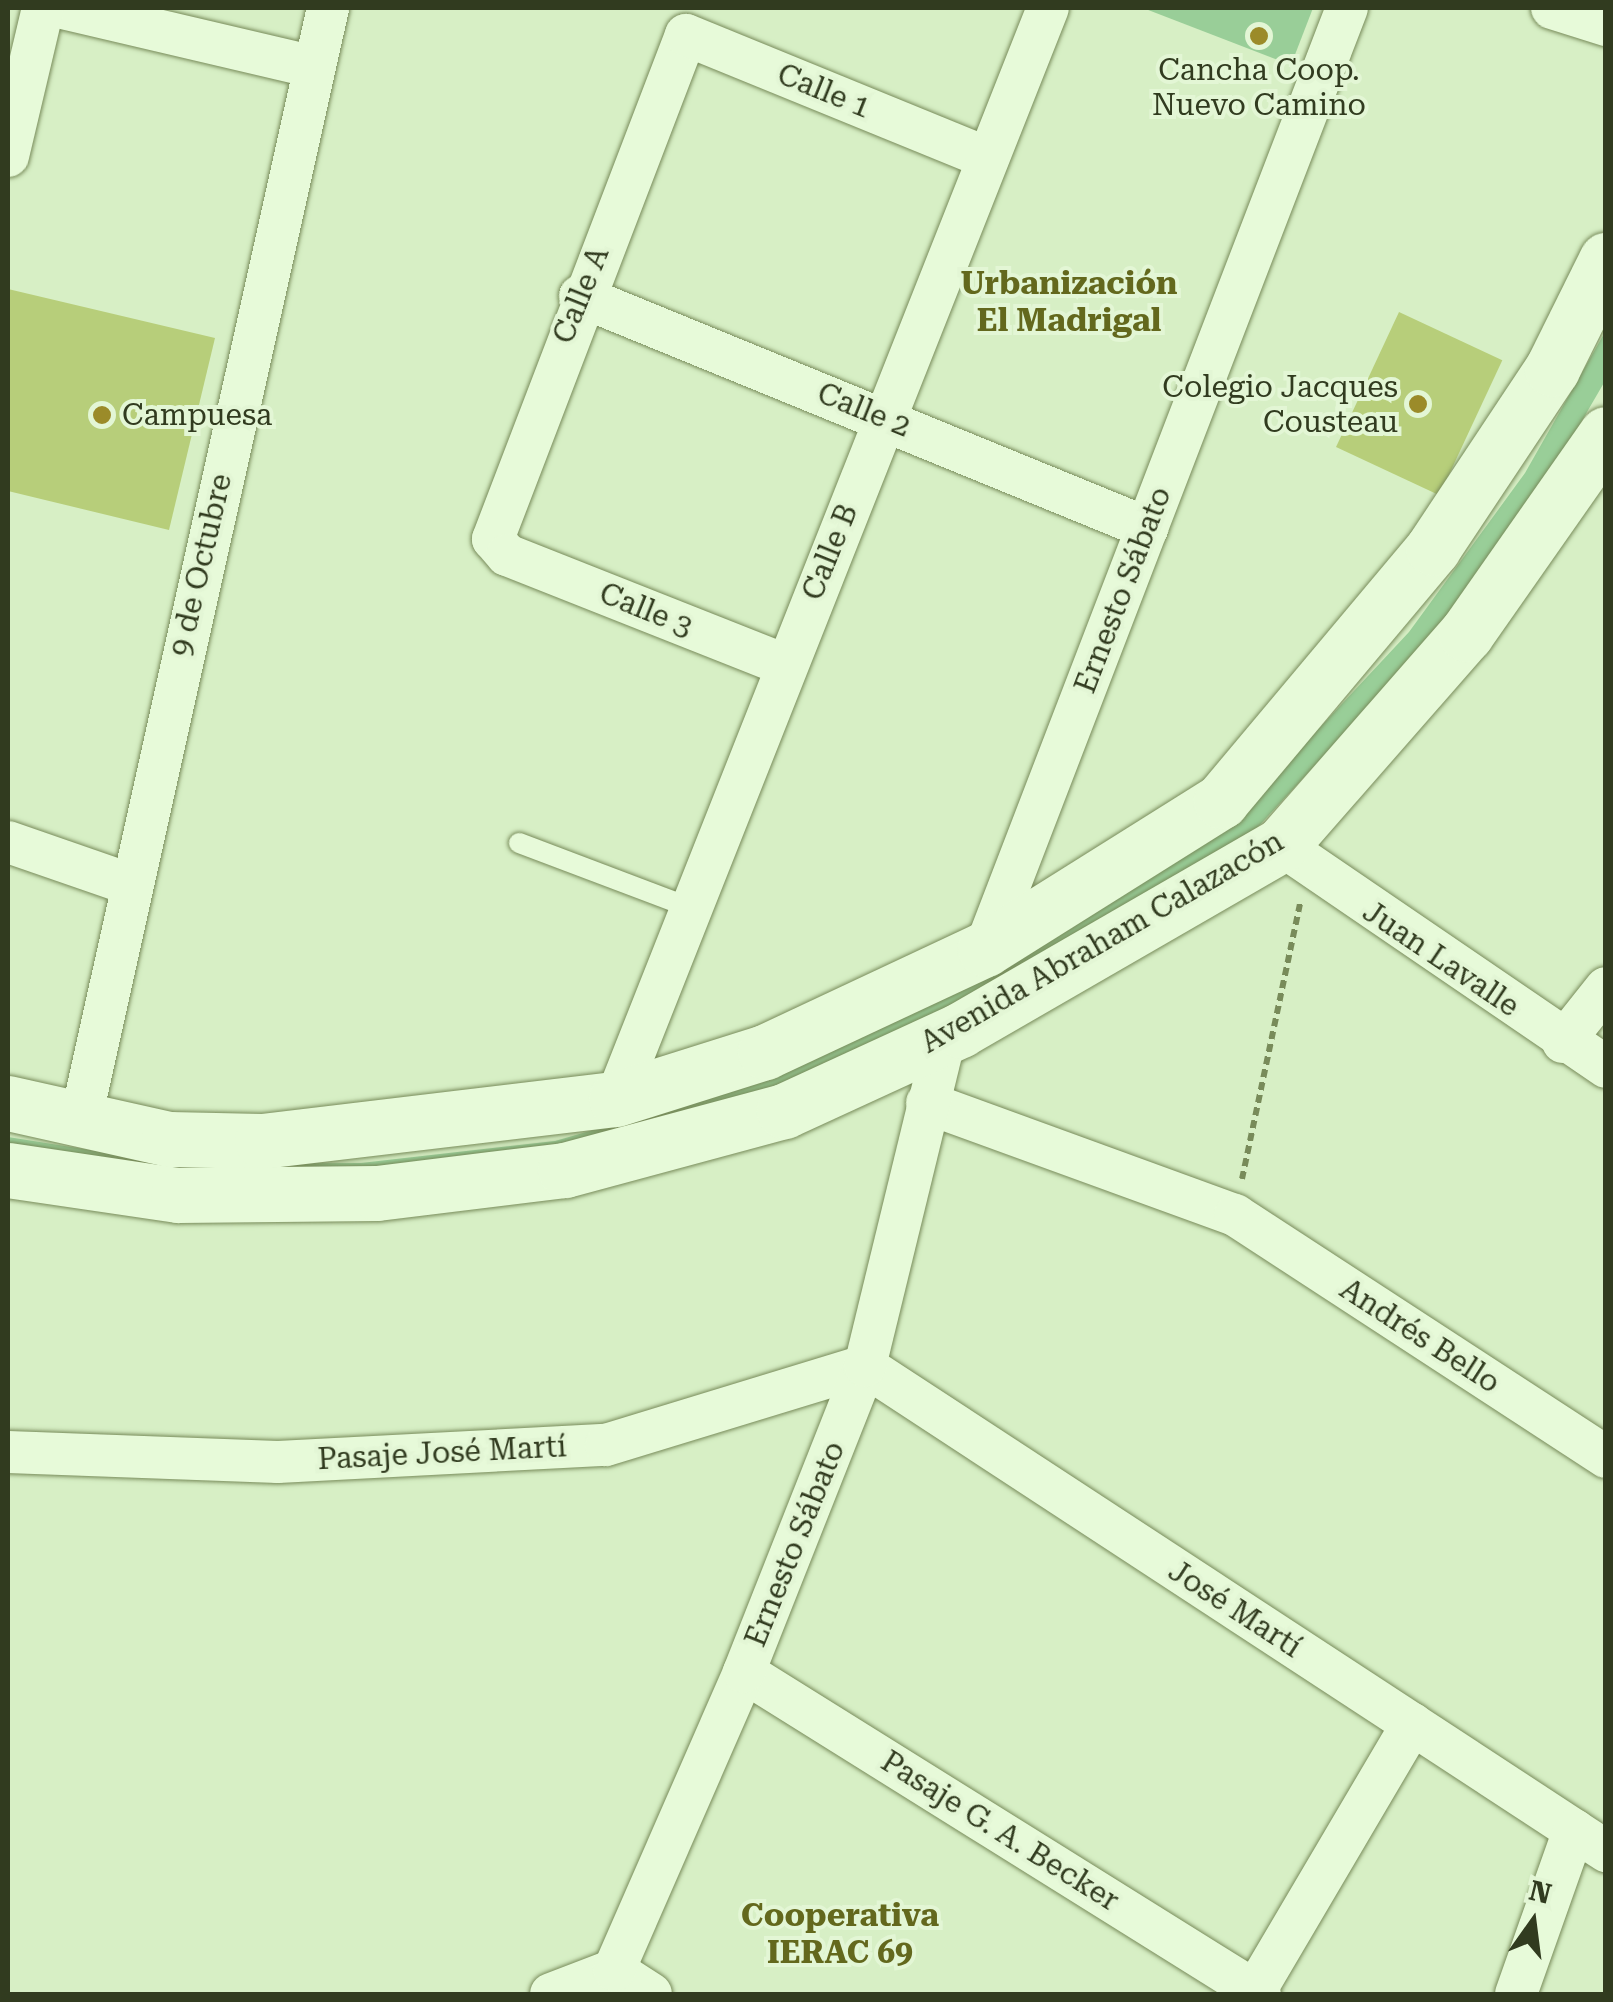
<!DOCTYPE html>
<html>
<head>
<meta charset="utf-8">
<style>
	body { margin:0 }
	#map { position:relative; width:1613px; height:2002px; overflow:hidden; background:#d7efc5; font-family:"Roboto Serif",serif }
	div>[style] { position:absolute }
	.green>* { inset:0; background:#99ce98 }
	.building>* { inset:0; background:#b7ce7a; transform-origin:0 0 }
	.path>* { height:6px; margin-top:-3px; transform-origin:0; background:repeating-linear-gradient(90deg,#788b5a 0 8px,transparent 0 13px) }
	.roads { filter:drop-shadow(0 0 2px #788b5a) drop-shadow(0 0 2px #788b5a) }
	.lane>* { height:20px; margin:-10px; padding:0 10px; transform-origin:10px; border-radius:10px; background:#e7fad9 }
	.street>* { height:42px; margin:-21px; padding:0 21px; transform-origin:21px; border-radius:21px; background:#e7fad9 }
	.secondary>* { height:55px; margin:-27.5px; padding:0 27.5px; transform-origin:27.5px; border-radius:27.5px; background:#e7fad9 }
	.dots>* { width:28px; height:28px; translate:-50% -50%; box-sizing:border-box; border:5px solid #e3f6d5; border-radius:50% }
	span { translate:-50% -50%; white-space:nowrap; text-align:center; line-height:1.15; -webkit-text-stroke:8px #e3f6d5; paint-order:stroke }
	.poi-label { font-size:30px; color:#313b1f }
	.right { translate:-100% -50%; text-align:right }
	.left { translate:0 -50%; text-align:left }
	.street-label { font-size:30px; color:#313b1f }
	.neighbourhood-label { font-size:32px; color:#63681d; font-weight:700 }
	.frame { position:absolute; inset:0; border:10px solid #313b1f; pointer-events:none }
	.north { position:absolute; left:1483px; top:1872px; width:100px; height:100px; -webkit-text-stroke:8px #e3f6d5; paint-order:stroke; rotate:14deg; font-size:28px; font-weight:700; line-height:40px; text-align:center; color:#313b1f }
	.north::after { content:''; display:block; margin:auto; width:35px; height:45px; background:#313b1f; clip-path:polygon(50% 0,100% 100%,50% 72%,0 100%) }
</style>
</head>
<body>
<div id="map">
	<div class="green">
		<div style="clip-path:polygon(1143px 8px,1313px 8px,1291px 65px)"></div>
		<div style="clip-path:polygon(1605px 332px,1605px 381px,1544px 486px,1426px 645px,1258px 827px,926px 1025px,772px 1104px,366px 1188px,8px 1161px,8px 1137px,178px 1164px,361px 1163px,555px 1141px,760px 1082px,1241px 812px,1409px 632px,1525px 473px)"></div>
	</div>
	<div class="building">
		<div style="clip-path:polygon(8px 289px,215px 338px,169px 530px,8px 491px)"></div>
		<div style="left:1399px;top:312px;width:114px;height:149px;rotate:25deg"></div>
	</div>
	<div class="path">
		<div style="left:1242px;top:1179px;width:282px;rotate:-78.1deg"></div>
	</div>
	<div class="roads">
		<div class="lane">
			<div style="left:519px;top:843px;width:181px;rotate:20.7deg"></div>
		</div>
		<div class="street">
			<div style="left:63px;top:8px;width:258px;rotate:13.2deg"></div>
			<div style="left:1552px;top:8px;width:57px;rotate:17.5deg"></div>
			<div style="left:686px;top:35px;width:540px;rotate:110.95deg"></div>
			<div style="left:493px;top:539px;width:21px;rotate:49deg"></div>
			<div style="left:507px;top:555px;width:299px;rotate:21.6deg"></div>
			<div style="left:686px;top:35px;width:326px;rotate:22.2deg"></div>
			<div style="left:8px;top:156px;width:152px;rotate:-76.7deg"></div>
			<div style="left:580px;top:296px;width:613px;rotate:22.25deg"></div>
			<div style="left:8px;top:842px;width:128px;rotate:19.1deg"></div>
			<div style="left:1281px;top:845px;width:394px;rotate:34.3deg"></div>
			<div style="left:985px;top:949px;width:1008px;rotate:-68.96deg"></div>
			<div style="left:1563px;top:1042px;width:69px;rotate:-51.5deg"></div>
			<div style="left:616px;top:1099px;width:1173px;rotate:-68.4deg"></div>
			<div style="left:927px;top:1103px;width:328px;rotate:20deg"></div>
			<div style="left:1235px;top:1215px;width:443px;rotate:33.1deg"></div>
			<div style="left:80px;top:1123px;width:1142px;rotate:-77.46deg"></div>
			<div style="left:8px;top:1452px;width:270px;rotate:2.1deg"></div>
			<div style="left:278px;top:1462px;width:328px;rotate:-3deg"></div>
			<div style="left:606px;top:1445px;width:271px;rotate:-17deg"></div>
			<div style="left:865px;top:1366px;width:886px;rotate:33.21deg"></div>
			<div style="left:744px;top:1672px;width:608px;rotate:31.97deg"></div>
			<div style="left:614px;top:1970px;width:44px;rotate:33deg"></div>
			<div style="left:1255px;top:1991px;width:310px;rotate:-59.5deg"></div>
			<div style="left:551px;top:1994px;width:67px;rotate:-20.9deg"></div>
			<div style="left:614px;top:1970px;width:325px;rotate:-66.4deg"></div>
			<div style="left:744px;top:1672px;width:329px;rotate:-68.4deg"></div>
			<div style="left:865px;top:1366px;width:339px;rotate:-76.3deg"></div>
			<div style="left:1516px;top:1994px;width:174px;rotate:-70.5deg"></div>
		</div>
		<div class="secondary">
			<div style="left:8px;top:1103px;width:165px;rotate:12.6deg"></div>
			<div style="left:169px;top:1139px;width:93px;rotate:1.2deg"></div>
			<div style="left:262px;top:1141px;width:356px;rotate:-6.8deg"></div>
			<div style="left:616px;top:1099px;width:156px;rotate:-17.5deg"></div>
			<div style="left:765px;top:1052px;width:243px;rotate:-25.1deg"></div>
			<div style="left:985px;top:949px;width:279px;rotate:-32.1deg"></div>
			<div style="left:1221px;top:801px;width:330px;rotate:-50deg"></div>
			<div style="left:1433px;top:548px;width:215px;rotate:-56.4deg"></div>
			<div style="left:1552px;top:369px;width:122px;rotate:-63.6deg"></div>
			<div style="left:8px;top:1170px;width:172px;rotate:8.4deg"></div>
			<div style="left:178px;top:1195px;width:199px;rotate:-0.6deg"></div>
			<div style="left:377px;top:1193px;width:189px;rotate:-7deg"></div>
			<div style="left:565px;top:1170px;width:227px;rotate:-15.1deg"></div>
			<div style="left:784px;top:1111px;width:194px;rotate:-24.7deg"></div>
			<div style="left:960px;top:1030px;width:370px;rotate:-30deg"></div>
			<div style="left:1281px;top:845px;width:281px;rotate:-48.8deg"></div>
			<div style="left:1466px;top:634px;width:244px;rotate:-55deg"></div>
		</div>
	</div>
	<div class="dots">
		<div style="left:1259px;top:36px;background:#9b8b29"></div>
		<div style="left:1418px;top:404px;background:#9b8b29"></div>
		<div style="left:102px;top:415px;background:#9b8b29"></div>
	</div>
	<div class="poi-label">
		<span style="left:1259px;top:87px">Cancha Coop.<br>Nuevo Camino</span>
		<span class="right" style="left:1398px;top:404px">Colegio Jacques<br>Cousteau</span>
		<span class="left" style="left:122px;top:415px">Campuesa</span>
	</div>
	<div class="street-label">
		<span style="left:824px;top:91px;rotate:22deg">Calle 1</span>
		<span style="left:581px;top:295px;rotate:-68deg">Calle A</span>
		<span style="left:864px;top:410px;rotate:22deg">Calle 2</span>
		<span style="left:830px;top:552px;rotate:-68deg">Calle B</span>
		<span style="left:201px;top:565px;rotate:-77deg">9 de Octubre</span>
		<span style="left:1123px;top:590px;rotate:-69deg">Ernesto Sábato</span>
		<span style="left:646px;top:610px;rotate:22deg">Calle 3</span>
		<span style="left:1102px;top:942px;rotate:-30deg">Avenida Abraham Calazacón</span>
		<span style="left:1441px;top:959px;rotate:34deg">Juan Lavalle</span>
		<span style="left:1420px;top:1336px;rotate:33deg">Andrés Bello</span>
		<span style="left:442px;top:1453px;rotate:-3deg">Pasaje José Martí</span>
		<span style="left:795px;top:1544px;rotate:-68deg">Ernesto Sábato</span>
		<span style="left:1235px;top:1609px;rotate:33deg">José Martí</span>
		<span style="left:1000px;top:1831px;rotate:32deg">Pasaje G. A. Becker</span>
	</div>
	<div class="neighbourhood-label">
		<span style="left:1069px;top:302px">Urbanización<br>El Madrigal</span>
		<span style="left:840px;top:1934px">Cooperativa<br>IERAC 69</span>
	</div>
	<div class="frame"></div>
	<div class="north">N</div>
</div>
</body>
</html>
